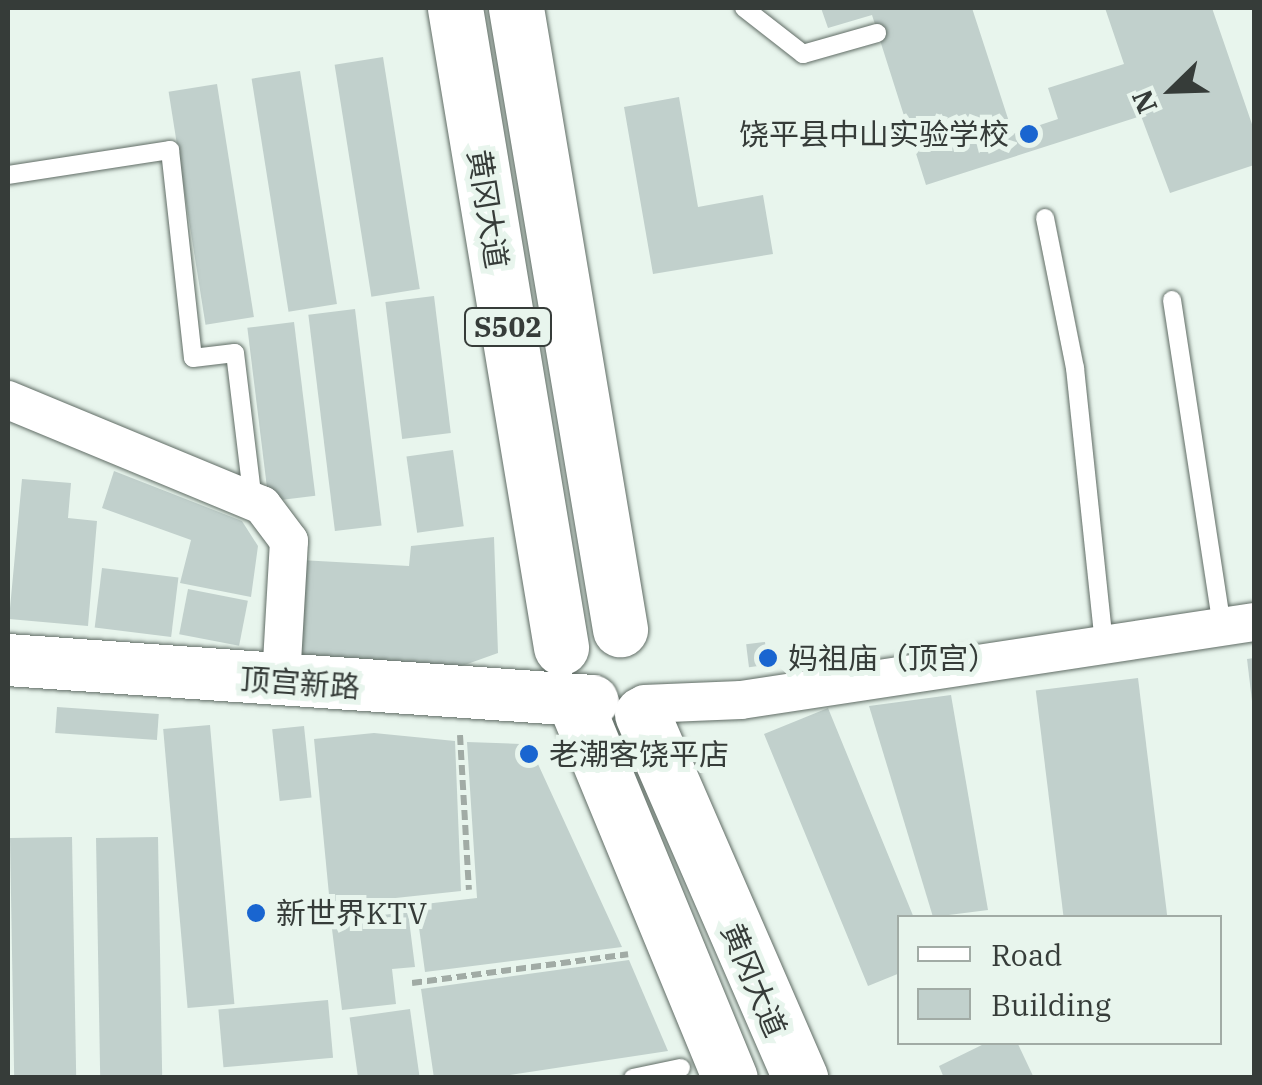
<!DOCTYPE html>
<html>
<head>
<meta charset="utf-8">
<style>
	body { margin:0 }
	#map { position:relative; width:1262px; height:1085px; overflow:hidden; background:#e8f5ed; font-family:"IBM Plex Serif","Noto Sans SC",serif }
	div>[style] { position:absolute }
	.building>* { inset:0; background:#c1d0cc; transform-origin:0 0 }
	.path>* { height:6px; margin-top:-3px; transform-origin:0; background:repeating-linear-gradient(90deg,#a1aba5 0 10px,transparent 0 15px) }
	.roads { filter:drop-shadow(0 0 2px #606c65) drop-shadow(0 0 2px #606c65) }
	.service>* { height:18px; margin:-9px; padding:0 9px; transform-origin:9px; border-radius:9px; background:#fff }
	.minor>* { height:38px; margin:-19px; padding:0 19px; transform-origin:19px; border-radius:19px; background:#fff }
	.secondary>* { height:52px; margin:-26px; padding:0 26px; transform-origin:26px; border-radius:26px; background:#fff }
	.primary>* { height:55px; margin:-27.5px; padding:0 27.5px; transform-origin:27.5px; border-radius:27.5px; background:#fff }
	.dots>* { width:28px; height:28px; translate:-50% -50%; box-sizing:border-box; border:5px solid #e8f5ed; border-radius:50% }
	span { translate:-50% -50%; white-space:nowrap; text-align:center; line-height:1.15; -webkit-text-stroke:10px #e8f5ed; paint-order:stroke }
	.shield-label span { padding:2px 8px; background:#e8f5ed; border:2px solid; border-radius:8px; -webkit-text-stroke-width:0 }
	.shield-label { font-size:28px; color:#363c39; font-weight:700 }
	.poi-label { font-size:30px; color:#363c39 }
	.right { translate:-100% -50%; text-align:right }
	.left { translate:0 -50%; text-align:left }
	.street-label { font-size:30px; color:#363c39 }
	.frame { position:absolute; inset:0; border:10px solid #363c39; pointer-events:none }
	.legend { position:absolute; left:897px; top:915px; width:325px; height:130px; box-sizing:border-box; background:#e8f5ed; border:2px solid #a1aba5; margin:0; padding:12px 18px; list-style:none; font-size:30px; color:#363c39 }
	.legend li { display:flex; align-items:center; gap:20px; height:50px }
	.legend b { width:50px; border:2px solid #a1aba5 }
	.north { position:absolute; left:1122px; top:40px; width:100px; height:100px; -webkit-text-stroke:8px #e8f5ed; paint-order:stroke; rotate:247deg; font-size:28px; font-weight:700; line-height:40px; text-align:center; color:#363c39 }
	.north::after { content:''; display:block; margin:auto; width:35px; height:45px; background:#363c39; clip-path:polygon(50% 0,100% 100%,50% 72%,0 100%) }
</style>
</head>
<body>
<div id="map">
	<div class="building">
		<div style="clip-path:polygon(821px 8px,972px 8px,1013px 134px,1058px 119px,1048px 88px,1124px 64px,1105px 8px,1212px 8px,1254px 130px,1254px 165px,1170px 193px,1141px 116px,926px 185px,872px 15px,828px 28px)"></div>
		<div style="left:383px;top:57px;width:235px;height:49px;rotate:81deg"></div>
		<div style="left:300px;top:71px;width:236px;height:49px;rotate:81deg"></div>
		<div style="left:217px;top:84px;width:236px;height:49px;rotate:81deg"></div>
		<div style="clip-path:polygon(679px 97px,698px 207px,763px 195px,773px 254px,653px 274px,624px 107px)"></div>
		<div style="left:434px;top:296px;width:138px;height:49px;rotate:83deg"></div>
		<div style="left:355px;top:309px;width:218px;height:47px;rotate:83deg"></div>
		<div style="left:294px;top:322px;width:175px;height:47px;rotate:83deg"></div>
		<div style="left:453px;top:450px;width:77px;height:47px;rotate:82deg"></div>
		<div style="clip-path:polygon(114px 471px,242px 521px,258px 546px,251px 597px,180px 583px,191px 540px,102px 508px)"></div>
		<div style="clip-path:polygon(22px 479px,71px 483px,68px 518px,97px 521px,88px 626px,9px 619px)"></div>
		<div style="clip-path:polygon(494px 537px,498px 653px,445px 672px,294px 655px,300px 560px,409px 566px,411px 546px)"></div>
		<div style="left:102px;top:568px;width:77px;height:60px;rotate:7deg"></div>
		<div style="left:188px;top:589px;width:61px;height:46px;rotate:11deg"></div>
		<div style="left:765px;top:642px;width:23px;height:19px;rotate:83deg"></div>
		<div style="clip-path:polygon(1254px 658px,1254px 701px,1252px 701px,1247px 659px)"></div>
		<div style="left:1138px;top:678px;width:242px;height:103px;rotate:83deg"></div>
		<div style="clip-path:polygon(951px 695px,988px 910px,933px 917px,869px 706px)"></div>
		<div style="left:57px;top:707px;width:102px;height:26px;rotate:4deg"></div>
		<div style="clip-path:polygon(828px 708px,914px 918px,900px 918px,900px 973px,868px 986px,764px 734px)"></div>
		<div style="left:210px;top:725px;width:280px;height:47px;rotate:85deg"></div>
		<div style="left:304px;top:726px;width:72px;height:32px;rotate:84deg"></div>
		<div style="clip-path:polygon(374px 733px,455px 741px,461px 891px,330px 905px,314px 739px)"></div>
		<div style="clip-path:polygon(467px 742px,521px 744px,532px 751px,622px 947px,425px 972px,416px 905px,477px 898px)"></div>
		<div style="left:72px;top:837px;width:238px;height:62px;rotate:89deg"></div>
		<div style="left:158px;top:837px;width:238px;height:62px;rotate:89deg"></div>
		<div style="clip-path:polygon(408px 912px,415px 967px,392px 969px,396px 1004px,342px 1010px,331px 921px)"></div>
		<div style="clip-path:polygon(629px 960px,668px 1051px,490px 1078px,434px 1078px,421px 989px)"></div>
		<div style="left:328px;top:1000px;width:58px;height:110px;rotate:85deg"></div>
		<div style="left:410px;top:1009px;width:70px;height:61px;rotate:82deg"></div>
		<div style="clip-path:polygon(988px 1042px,1017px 1042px,1034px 1078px,944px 1078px,939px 1066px)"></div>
	</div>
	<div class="path">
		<div style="left:460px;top:735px;width:155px;rotate:86.7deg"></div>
		<div style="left:412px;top:983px;width:218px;rotate:-7.6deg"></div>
	</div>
	<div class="roads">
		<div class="service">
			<div style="left:744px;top:8px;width:75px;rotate:37.9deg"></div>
			<div style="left:803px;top:54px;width:77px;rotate:-15.8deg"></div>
			<div style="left:8px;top:175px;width:164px;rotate:-8.8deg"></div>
			<div style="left:170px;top:150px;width:209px;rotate:83.7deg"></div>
			<div style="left:193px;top:358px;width:42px;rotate:-6.8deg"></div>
			<div style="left:235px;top:353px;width:149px;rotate:83.1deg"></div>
			<div style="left:1045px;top:218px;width:153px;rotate:78.7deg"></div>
			<div style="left:1075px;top:368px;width:280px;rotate:84deg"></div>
			<div style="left:1172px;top:300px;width:330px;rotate:81.3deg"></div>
			<div style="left:633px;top:1078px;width:49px;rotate:-11.8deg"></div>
		</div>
		<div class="minor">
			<div style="left:8px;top:400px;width:275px;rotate:22.5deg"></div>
			<div style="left:262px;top:505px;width:45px;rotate:53.1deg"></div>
			<div style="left:289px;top:541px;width:140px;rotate:93.3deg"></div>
			<div style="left:644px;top:704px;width:97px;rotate:-2.4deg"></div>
			<div style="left:741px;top:700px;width:519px;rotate:-8.65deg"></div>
		</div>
		<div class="secondary">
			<div style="left:8px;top:660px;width:586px;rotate:4.01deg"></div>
		</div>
		<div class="primary">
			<div style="left:455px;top:8px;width:648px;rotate:80.58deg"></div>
			<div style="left:516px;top:8px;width:630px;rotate:80.49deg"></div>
			<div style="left:579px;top:712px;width:396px;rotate:67.6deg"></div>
			<div style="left:642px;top:714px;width:397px;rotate:66.5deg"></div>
		</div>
	</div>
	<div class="dots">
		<div style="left:1029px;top:134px;background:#1965d0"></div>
		<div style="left:768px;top:658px;background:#1965d0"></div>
		<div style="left:529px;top:754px;background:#1965d0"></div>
		<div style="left:256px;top:913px;background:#1965d0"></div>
	</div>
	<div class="shield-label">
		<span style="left:508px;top:327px">S502</span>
	</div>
	<div class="poi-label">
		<span class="right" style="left:1009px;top:134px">饶平县中山实验学校</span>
		<span class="left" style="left:788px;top:658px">妈祖庙（顶宫）</span>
		<span class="left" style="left:549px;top:754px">老潮客饶平店</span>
		<span class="left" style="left:276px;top:913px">新世界KTV</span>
	</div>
	<div class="street-label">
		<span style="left:488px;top:209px;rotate:81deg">黄冈大道</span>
		<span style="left:300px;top:683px;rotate:4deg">顶宫新路</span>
		<span style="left:754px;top:980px;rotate:67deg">黄冈大道</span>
	</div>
	<div class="frame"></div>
	<ul class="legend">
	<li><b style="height:12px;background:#fff"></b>Road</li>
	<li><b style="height:28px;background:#c1d0cc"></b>Building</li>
	</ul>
	<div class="north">N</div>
</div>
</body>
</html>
